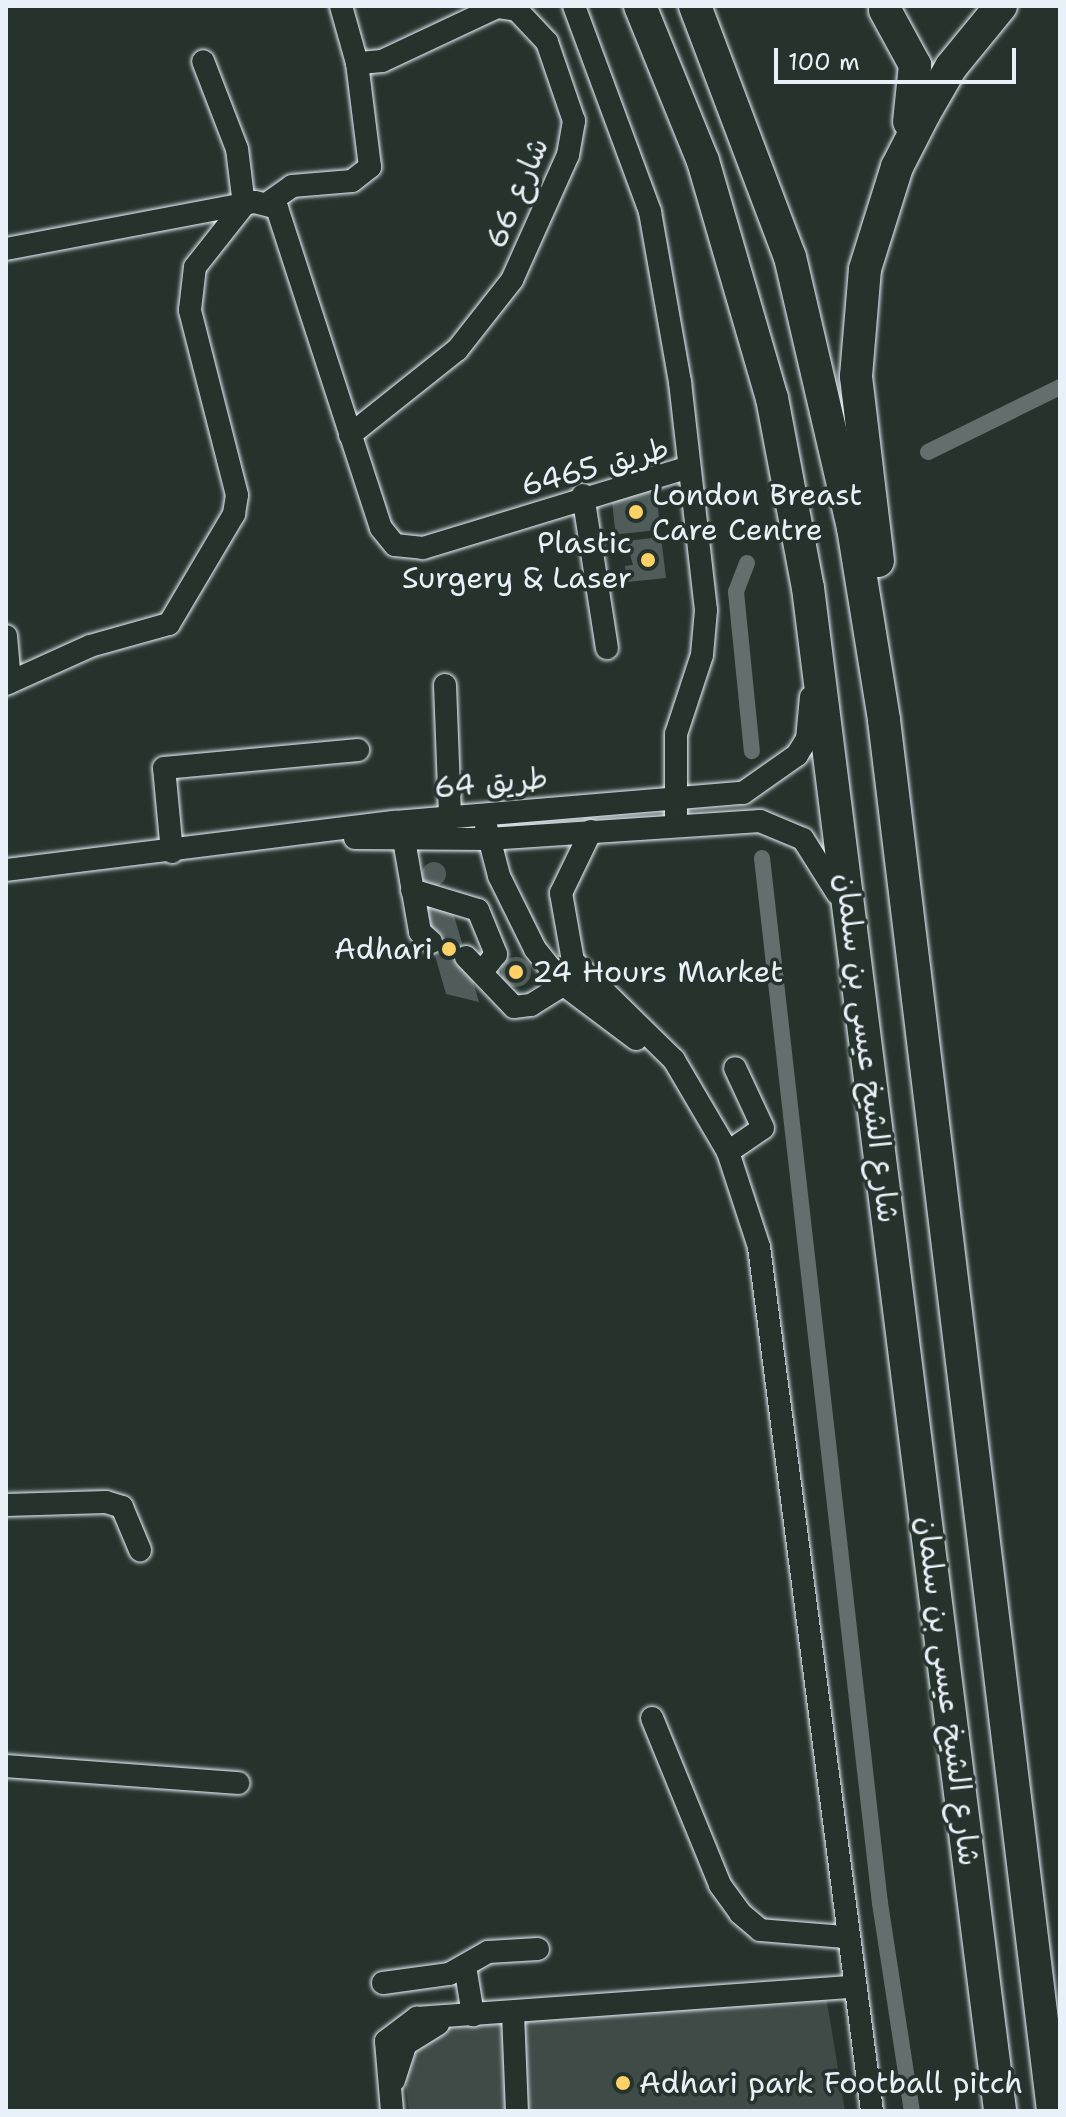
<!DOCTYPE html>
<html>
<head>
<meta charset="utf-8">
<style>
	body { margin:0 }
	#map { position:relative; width:1066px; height:2117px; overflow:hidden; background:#26332d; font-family:"Shantell Sans","Playpen Sans Arabic",sans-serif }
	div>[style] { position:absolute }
	.green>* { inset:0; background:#3e4b47 }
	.canal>* { height:16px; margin:-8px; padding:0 8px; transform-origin:8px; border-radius:8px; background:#636f6d }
	.building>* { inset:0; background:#505c59; transform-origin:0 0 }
	.round { border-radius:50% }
	.minor-tunnel>* { height:22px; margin-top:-11px; transform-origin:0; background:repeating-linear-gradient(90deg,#43504b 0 22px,transparent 0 33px) }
	.roads { filter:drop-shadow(0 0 2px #e8f1f8) drop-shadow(0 0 2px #e8f1f8) }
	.minor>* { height:22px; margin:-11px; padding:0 11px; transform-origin:11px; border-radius:11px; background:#26332d }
	.highway>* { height:32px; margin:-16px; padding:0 16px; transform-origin:16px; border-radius:16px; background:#26332d }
	.dots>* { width:22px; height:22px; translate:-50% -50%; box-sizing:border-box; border:4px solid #26332d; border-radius:50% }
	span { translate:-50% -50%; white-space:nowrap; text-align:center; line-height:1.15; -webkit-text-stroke:7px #26332d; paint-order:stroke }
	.street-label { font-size:30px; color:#e8f1f8 }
	.poi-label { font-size:30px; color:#e8f1f8 }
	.left { translate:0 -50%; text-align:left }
	.right { translate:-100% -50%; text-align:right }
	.frame { position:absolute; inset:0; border:8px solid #e8f1f8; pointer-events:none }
	.scale { position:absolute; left:774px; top:48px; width:242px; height:36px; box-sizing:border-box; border:4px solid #e8f1f8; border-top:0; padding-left:10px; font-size:24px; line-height:28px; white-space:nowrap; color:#e8f1f8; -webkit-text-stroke:6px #26332d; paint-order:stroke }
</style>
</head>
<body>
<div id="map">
	<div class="green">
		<div style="clip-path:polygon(816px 1990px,826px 1996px,845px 2111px,409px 2111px,403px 2062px,438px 2028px)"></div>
	</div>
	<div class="canal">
		<div style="left:928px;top:452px;width:147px;rotate:-26.2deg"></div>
		<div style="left:747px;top:563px;width:31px;rotate:111deg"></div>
		<div style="left:736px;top:592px;width:160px;rotate:84.3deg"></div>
		<div style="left:762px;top:858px;width:1052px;rotate:83.56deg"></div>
		<div style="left:880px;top:1903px;width:210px;rotate:81.3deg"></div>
	</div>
	<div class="building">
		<div style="left:656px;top:489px;width:41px;height:45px;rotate:84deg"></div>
		<div style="clip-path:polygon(661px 537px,666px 578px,627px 582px,625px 566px,633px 565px,626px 541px)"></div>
		<div class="round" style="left:422px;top:862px;width:24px;height:24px"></div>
		<div style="clip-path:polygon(418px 896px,451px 905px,479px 1002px,446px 994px)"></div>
		<div class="round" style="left:501px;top:957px;width:30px;height:30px"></div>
	</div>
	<div class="minor-tunnel">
		<div style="left:431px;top:942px;width:38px;rotate:23deg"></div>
	</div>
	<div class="roads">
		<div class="minor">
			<div style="left:574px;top:6px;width:220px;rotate:69.7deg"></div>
			<div style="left:650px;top:212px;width:173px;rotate:80deg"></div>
			<div style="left:680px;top:382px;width:229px;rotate:83.5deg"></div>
			<div style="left:706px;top:610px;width:45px;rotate:95.1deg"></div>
			<div style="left:702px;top:655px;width:83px;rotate:108.2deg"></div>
			<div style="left:676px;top:734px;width:91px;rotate:90deg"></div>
			<div style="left:268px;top:203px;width:29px;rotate:-35deg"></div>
			<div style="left:292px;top:186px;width:60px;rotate:-4.8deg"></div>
			<div style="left:352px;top:181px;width:23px;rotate:-38deg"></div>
			<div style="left:370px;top:167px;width:105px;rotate:-97.1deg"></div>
			<div style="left:357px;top:63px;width:59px;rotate:-105.7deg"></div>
			<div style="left:6px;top:249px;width:253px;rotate:-10.7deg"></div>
			<div style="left:255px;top:202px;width:23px;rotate:15deg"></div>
			<div style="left:277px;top:208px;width:336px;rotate:72deg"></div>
			<div style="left:381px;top:528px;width:22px;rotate:51deg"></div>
			<div style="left:395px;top:545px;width:28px;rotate:6deg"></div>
			<div style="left:423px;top:548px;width:276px;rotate:-16.9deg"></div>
			<div style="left:350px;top:435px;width:137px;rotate:-38.5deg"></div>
			<div style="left:457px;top:350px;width:89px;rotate:-51.8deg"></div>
			<div style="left:512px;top:280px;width:137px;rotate:-65.9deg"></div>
			<div style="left:568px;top:155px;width:35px;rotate:-80deg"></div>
			<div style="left:574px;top:121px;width:83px;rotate:-108.9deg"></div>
			<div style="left:547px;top:42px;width:44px;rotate:-133.2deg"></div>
			<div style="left:517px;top:10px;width:20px;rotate:-171deg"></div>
			<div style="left:497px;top:7px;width:127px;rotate:154.8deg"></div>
			<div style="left:382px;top:61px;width:25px;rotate:175deg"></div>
			<div style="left:583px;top:495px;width:155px;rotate:81.1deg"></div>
			<div style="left:6px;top:636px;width:46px;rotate:85deg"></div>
			<div style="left:6px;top:684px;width:92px;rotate:-24.3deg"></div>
			<div style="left:90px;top:646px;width:82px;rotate:-15.6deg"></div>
			<div style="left:169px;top:624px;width:128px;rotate:-59.4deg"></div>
			<div style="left:234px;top:514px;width:19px;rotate:-81deg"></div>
			<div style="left:237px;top:495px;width:191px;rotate:-104.3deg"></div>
			<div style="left:190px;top:310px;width:43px;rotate:-83.4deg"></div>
			<div style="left:195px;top:267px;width:79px;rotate:-51.7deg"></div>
			<div style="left:244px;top:205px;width:56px;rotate:-97.1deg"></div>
			<div style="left:237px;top:149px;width:94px;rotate:-111.1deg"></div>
			<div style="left:445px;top:685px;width:131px;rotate:87.8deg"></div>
			<div style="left:486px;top:826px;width:52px;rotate:75.4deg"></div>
			<div style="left:499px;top:876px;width:81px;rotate:63.7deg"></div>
			<div style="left:535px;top:949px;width:46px;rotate:51.1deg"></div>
			<div style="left:564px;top:985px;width:90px;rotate:36.9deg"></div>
			<div style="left:591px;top:831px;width:69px;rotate:115.8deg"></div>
			<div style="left:561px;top:893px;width:69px;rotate:80deg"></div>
			<div style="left:573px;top:961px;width:141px;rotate:44.4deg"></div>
			<div style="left:674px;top:1060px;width:107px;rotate:59.6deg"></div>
			<div style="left:728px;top:1152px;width:100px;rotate:71.9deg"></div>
			<div style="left:759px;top:1247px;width:871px;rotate:82.55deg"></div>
			<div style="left:355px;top:838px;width:133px;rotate:0.4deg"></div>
			<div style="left:488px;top:839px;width:273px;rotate:-3.8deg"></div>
			<div style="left:760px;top:821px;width:47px;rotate:22.7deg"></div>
			<div style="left:803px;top:839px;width:64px;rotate:57.8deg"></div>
			<div style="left:404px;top:840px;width:93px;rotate:80.1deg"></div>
			<div style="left:420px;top:932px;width:15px;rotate:42deg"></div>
			<div style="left:172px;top:852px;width:84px;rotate:-95.4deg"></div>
			<div style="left:164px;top:768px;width:195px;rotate:-5.3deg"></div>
			<div style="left:6px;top:870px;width:391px;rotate:-7.1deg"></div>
			<div style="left:394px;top:822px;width:350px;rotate:-4.8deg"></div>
			<div style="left:743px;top:793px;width:66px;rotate:-35.1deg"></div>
			<div style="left:797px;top:755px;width:19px;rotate:-58deg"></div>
			<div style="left:807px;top:739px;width:42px;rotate:-84.6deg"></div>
			<div style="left:412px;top:890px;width:69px;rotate:16.9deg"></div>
			<div style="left:478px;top:910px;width:48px;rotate:67.8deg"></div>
			<div style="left:496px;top:954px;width:23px;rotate:128deg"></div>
			<div style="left:466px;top:957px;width:69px;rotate:46.2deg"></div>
			<div style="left:514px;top:1007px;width:17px;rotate:-7deg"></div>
			<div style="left:531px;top:1005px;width:51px;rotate:-32.1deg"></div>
			<div style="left:728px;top:1152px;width:42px;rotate:-34.4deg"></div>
			<div style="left:763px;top:1128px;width:66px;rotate:-115deg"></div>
			<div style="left:6px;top:1505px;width:100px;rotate:-1.7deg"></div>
			<div style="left:106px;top:1502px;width:17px;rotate:17deg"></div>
			<div style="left:122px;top:1507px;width:47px;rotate:67.3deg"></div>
			<div style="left:652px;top:1718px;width:180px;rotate:67.8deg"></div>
			<div style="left:720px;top:1885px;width:34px;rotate:54deg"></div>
			<div style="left:740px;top:1913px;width:26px;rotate:40deg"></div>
			<div style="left:760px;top:1930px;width:86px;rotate:4.7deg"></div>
			<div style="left:6px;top:1766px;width:233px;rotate:4.2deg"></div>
			<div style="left:465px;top:1966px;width:50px;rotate:80.7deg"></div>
			<div style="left:383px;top:1983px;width:67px;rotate:-7.8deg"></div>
			<div style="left:449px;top:1974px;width:45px;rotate:-29.4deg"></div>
			<div style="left:488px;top:1952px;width:50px;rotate:-3.4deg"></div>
			<div style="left:513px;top:2013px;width:98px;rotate:87.7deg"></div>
			<div style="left:394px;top:2080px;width:38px;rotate:-72deg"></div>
			<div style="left:406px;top:2044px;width:38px;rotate:-32deg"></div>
			<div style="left:392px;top:2111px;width:70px;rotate:-94.9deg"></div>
			<div style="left:386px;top:2041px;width:39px;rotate:-37deg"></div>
			<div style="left:417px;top:2018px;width:436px;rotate:-4.1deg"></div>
		</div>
		<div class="highway">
			<div style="left:640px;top:6px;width:167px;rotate:67.9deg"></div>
			<div style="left:703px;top:161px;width:247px;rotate:73.8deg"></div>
			<div style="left:772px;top:398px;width:193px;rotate:79.3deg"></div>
			<div style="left:808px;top:588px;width:1535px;rotate:82.81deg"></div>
			<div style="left:695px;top:6px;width:268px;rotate:69.3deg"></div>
			<div style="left:790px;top:257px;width:278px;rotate:76.9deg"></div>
			<div style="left:853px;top:528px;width:194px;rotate:80.8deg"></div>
			<div style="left:884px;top:720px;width:1401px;rotate:83.07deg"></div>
			<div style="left:885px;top:10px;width:63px;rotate:61.4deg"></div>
			<div style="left:915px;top:65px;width:57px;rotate:96deg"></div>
			<div style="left:878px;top:561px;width:186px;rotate:-96.8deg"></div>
			<div style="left:856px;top:376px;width:107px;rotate:-85.2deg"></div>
			<div style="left:865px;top:269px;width:107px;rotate:-72.6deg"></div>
			<div style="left:897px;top:167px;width:59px;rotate:-63deg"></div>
			<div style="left:924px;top:114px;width:54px;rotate:-60.1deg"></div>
			<div style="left:951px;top:67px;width:79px;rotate:-50.7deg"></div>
		</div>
	</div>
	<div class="dots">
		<div style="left:636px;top:512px;background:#ffd166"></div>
		<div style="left:648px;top:560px;background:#ffd166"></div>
		<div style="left:449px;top:949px;background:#ffd166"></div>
		<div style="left:516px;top:972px;background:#ffd166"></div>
		<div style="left:623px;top:2083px;background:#ffd166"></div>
	</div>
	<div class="street-label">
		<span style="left:517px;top:193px;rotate:-67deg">شارع 66</span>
		<span style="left:595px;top:467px;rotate:-15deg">طريق 6465</span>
		<span style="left:491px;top:783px;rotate:-5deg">طريق 64</span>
		<span style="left:867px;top:1048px;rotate:83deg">شارع الشيخ عيسى بن سلمان</span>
		<span style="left:948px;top:1691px;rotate:83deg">شارع الشيخ عيسى بن سلمان</span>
	</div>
	<div class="poi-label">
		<span class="left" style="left:652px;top:512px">London Breast<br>Care Centre</span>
		<span class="right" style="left:632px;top:560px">Plastic<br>Surgery &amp; Laser</span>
		<span class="right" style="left:433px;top:949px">Adhari</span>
		<span class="left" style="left:532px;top:972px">24 Hours Market</span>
		<span class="left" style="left:639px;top:2083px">Adhari park Football pitch</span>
	</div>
	<div class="frame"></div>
	<div class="scale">100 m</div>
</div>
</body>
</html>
